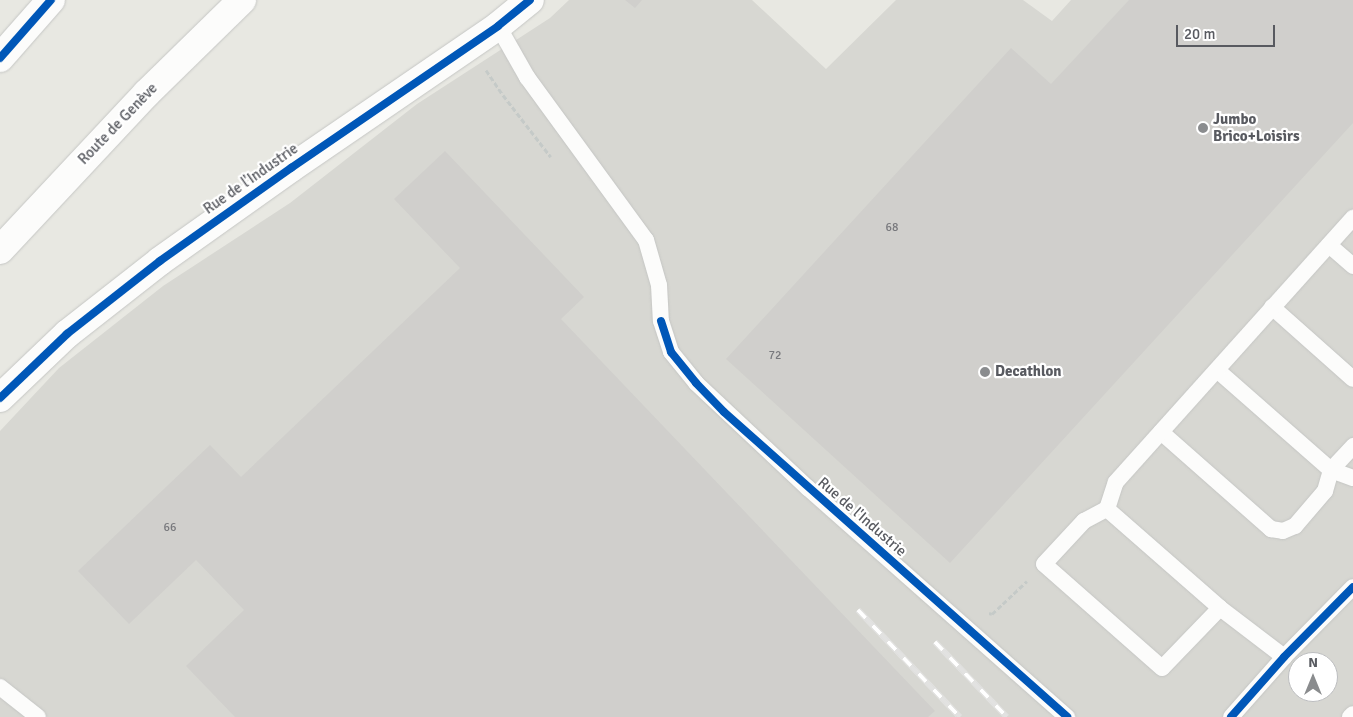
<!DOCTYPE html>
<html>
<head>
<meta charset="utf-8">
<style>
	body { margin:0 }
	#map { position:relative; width:1353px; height:717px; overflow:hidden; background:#e8e8e2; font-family:Signika,sans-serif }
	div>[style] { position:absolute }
	.industrial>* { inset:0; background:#d7d7d2 }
	.building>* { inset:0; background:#d0cfcc }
	.path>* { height:3px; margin-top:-1.5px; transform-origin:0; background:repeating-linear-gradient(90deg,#c5cac8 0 5px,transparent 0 7.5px) }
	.roads { filter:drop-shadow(0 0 1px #c5c6c4) drop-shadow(0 0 1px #c5c6c4) }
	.service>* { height:16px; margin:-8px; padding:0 8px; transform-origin:8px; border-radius:8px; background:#fcfcfb }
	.minor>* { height:28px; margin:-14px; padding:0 14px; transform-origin:14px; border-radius:14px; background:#fcfcfb }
	.tertiary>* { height:28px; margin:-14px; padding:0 14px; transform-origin:14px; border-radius:14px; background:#fcfcfb }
	.secondary>* { height:28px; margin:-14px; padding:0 14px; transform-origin:14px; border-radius:14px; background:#fcfcfb }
	.rail>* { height:5.5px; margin-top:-2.75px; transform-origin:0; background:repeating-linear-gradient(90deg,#fff 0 11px,#e2e2e1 0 22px); box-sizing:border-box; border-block:1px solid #e2e2e1 }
	.cycleway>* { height:8px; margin:-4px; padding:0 4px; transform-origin:4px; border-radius:4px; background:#0057b8 }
	.dots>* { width:14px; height:14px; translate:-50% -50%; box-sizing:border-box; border:2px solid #fff; border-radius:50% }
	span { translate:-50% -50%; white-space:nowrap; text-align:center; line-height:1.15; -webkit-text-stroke:4.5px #fff; paint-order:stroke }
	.number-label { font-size:12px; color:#77787c }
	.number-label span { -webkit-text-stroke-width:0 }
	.poi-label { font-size:15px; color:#585a60; font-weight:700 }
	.left { translate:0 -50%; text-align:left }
	.street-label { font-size:15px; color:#585a60 }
	.north { position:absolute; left:1288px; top:652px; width:50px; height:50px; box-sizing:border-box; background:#fff; border:1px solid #bcbdbf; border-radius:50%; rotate:0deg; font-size:14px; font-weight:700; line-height:20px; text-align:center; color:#585a60 }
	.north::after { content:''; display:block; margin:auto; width:18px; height:22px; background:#8a8c8e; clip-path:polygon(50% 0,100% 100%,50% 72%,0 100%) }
	.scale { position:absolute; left:1176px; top:25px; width:99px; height:22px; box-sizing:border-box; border:2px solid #585a60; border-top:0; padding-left:6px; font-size:15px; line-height:18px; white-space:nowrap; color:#585a60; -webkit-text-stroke:4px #fff; paint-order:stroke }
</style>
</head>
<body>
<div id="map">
	<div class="industrial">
		<div style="clip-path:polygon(evenodd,569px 0,752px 0,826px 69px,896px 0,1023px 0,1052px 21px,1071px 0,1353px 0,1353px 717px,0 717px,0 431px,59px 368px,163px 286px,290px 203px,417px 104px,550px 18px,569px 0,1298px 662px,1328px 662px,1328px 692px,1298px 692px,1298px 662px)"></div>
	</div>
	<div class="building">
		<div style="clip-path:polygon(625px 0,642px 0,635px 8px)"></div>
		<div style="clip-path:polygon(1129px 0,1353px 0,1353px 123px,950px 563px,726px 359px,1011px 48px,1051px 84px)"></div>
		<div style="clip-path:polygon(445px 151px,584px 297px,561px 319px,935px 711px,928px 717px,235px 717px,186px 666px,244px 610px,196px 560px,129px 624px,78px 571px,210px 445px,241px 477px,460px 268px,394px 199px)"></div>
	</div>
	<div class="path">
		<div style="left:486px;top:70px;width:30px;rotate:56deg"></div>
		<div style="left:503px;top:95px;width:78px;rotate:52.3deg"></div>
		<div style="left:989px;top:613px;width:3px;rotate:18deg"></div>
		<div style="left:992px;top:614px;width:48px;rotate:-43.3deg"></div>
	</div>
	<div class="roads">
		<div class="service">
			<div style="left:498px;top:26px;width:59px;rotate:60.4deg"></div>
			<div style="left:527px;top:77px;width:202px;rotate:53.9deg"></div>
			<div style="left:646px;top:240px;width:47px;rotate:73.9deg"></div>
			<div style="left:659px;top:285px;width:36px;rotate:87deg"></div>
			<div style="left:661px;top:321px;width:33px;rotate:72deg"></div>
			<div style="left:671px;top:352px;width:40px;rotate:51deg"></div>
			<div style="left:696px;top:383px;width:154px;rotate:43.2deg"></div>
			<div style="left:808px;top:488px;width:346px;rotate:41.5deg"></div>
			<div style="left:1329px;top:245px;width:32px;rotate:41deg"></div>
			<div style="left:1272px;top:307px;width:108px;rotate:41.6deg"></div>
			<div style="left:1217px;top:370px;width:152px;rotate:41.3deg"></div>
			<div style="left:1331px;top:470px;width:23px;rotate:20deg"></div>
			<div style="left:1161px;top:432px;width:147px;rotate:41.4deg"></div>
			<div style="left:1271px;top:529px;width:12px;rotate:9deg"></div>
			<div style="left:1283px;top:531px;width:13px;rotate:-23deg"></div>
			<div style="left:1295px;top:526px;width:46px;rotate:-49.4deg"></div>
			<div style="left:1325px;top:491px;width:22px;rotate:-74deg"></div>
			<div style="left:1331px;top:470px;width:33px;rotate:-47deg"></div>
			<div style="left:1107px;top:509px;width:150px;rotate:41.2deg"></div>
			<div style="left:1220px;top:608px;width:83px;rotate:134deg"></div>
			<div style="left:1162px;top:668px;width:157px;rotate:-138.6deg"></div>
			<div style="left:1044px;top:564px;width:59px;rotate:-47.1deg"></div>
			<div style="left:1084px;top:521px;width:26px;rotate:-28deg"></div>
			<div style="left:1107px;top:509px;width:28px;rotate:-72deg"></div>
			<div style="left:1116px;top:482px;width:355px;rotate:-48.1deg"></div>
			<div style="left:1220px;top:608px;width:81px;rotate:37.4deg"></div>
			<div style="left:0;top:687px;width:48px;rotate:38.3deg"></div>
			<div style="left:1231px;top:717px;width:80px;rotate:-48.5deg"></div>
			<div style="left:1284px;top:657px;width:98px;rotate:-45.4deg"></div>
			<div style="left:1350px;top:717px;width:4px;rotate:-45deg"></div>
		</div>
		<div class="minor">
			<div style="left:0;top:58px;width:77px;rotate:-48.7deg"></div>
		</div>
		<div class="tertiary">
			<div style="left:0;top:398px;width:93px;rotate:-43.7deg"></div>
			<div style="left:67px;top:334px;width:118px;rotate:-38.1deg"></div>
			<div style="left:160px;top:261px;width:161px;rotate:-35.4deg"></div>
			<div style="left:291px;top:168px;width:251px;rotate:-34.4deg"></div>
			<div style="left:498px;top:26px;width:41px;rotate:-39.1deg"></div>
		</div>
		<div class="secondary">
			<div style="left:0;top:250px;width:215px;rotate:-46.9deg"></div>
			<div style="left:147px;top:93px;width:133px;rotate:-44.4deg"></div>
		</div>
	</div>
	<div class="rail">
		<div style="left:858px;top:610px;width:148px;rotate:46.4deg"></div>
		<div style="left:935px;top:642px;width:104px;rotate:46.2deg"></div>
	</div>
	<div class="cycleway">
		<div style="left:0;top:58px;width:77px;rotate:-48.7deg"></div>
		<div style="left:661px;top:321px;width:33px;rotate:72deg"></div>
		<div style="left:671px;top:352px;width:40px;rotate:51deg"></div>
		<div style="left:696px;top:383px;width:40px;rotate:46deg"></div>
		<div style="left:724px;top:412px;width:459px;rotate:41.6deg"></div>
		<div style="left:0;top:398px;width:93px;rotate:-43.7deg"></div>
		<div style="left:67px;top:334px;width:118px;rotate:-38.1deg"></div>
		<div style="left:160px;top:261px;width:161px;rotate:-35.4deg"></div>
		<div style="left:291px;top:168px;width:251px;rotate:-34.4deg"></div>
		<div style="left:498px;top:26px;width:41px;rotate:-39.1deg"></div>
		<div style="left:1231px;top:717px;width:80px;rotate:-48.5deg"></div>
		<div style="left:1284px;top:657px;width:98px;rotate:-45.4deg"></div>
	</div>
	<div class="dots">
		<div style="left:1203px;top:128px;background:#8a8c8e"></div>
		<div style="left:985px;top:372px;background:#8a8c8e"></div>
	</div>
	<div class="number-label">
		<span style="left:892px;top:228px">68</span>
		<span style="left:775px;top:356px">72</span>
		<span style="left:170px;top:528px">66</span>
	</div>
	<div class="poi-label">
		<span class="left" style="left:1213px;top:128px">Jumbo<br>Brico+Loisirs</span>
		<span class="left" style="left:995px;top:372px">Decathlon</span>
	</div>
	<div class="street-label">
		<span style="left:118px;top:124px;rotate:-46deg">Route de Genève</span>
		<span style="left:251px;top:179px;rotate:-35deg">Rue de l'Industrie</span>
		<span style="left:862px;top:517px;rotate:41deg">Rue de l'Industrie</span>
	</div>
	<div class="north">N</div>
	<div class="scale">20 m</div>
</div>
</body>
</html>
